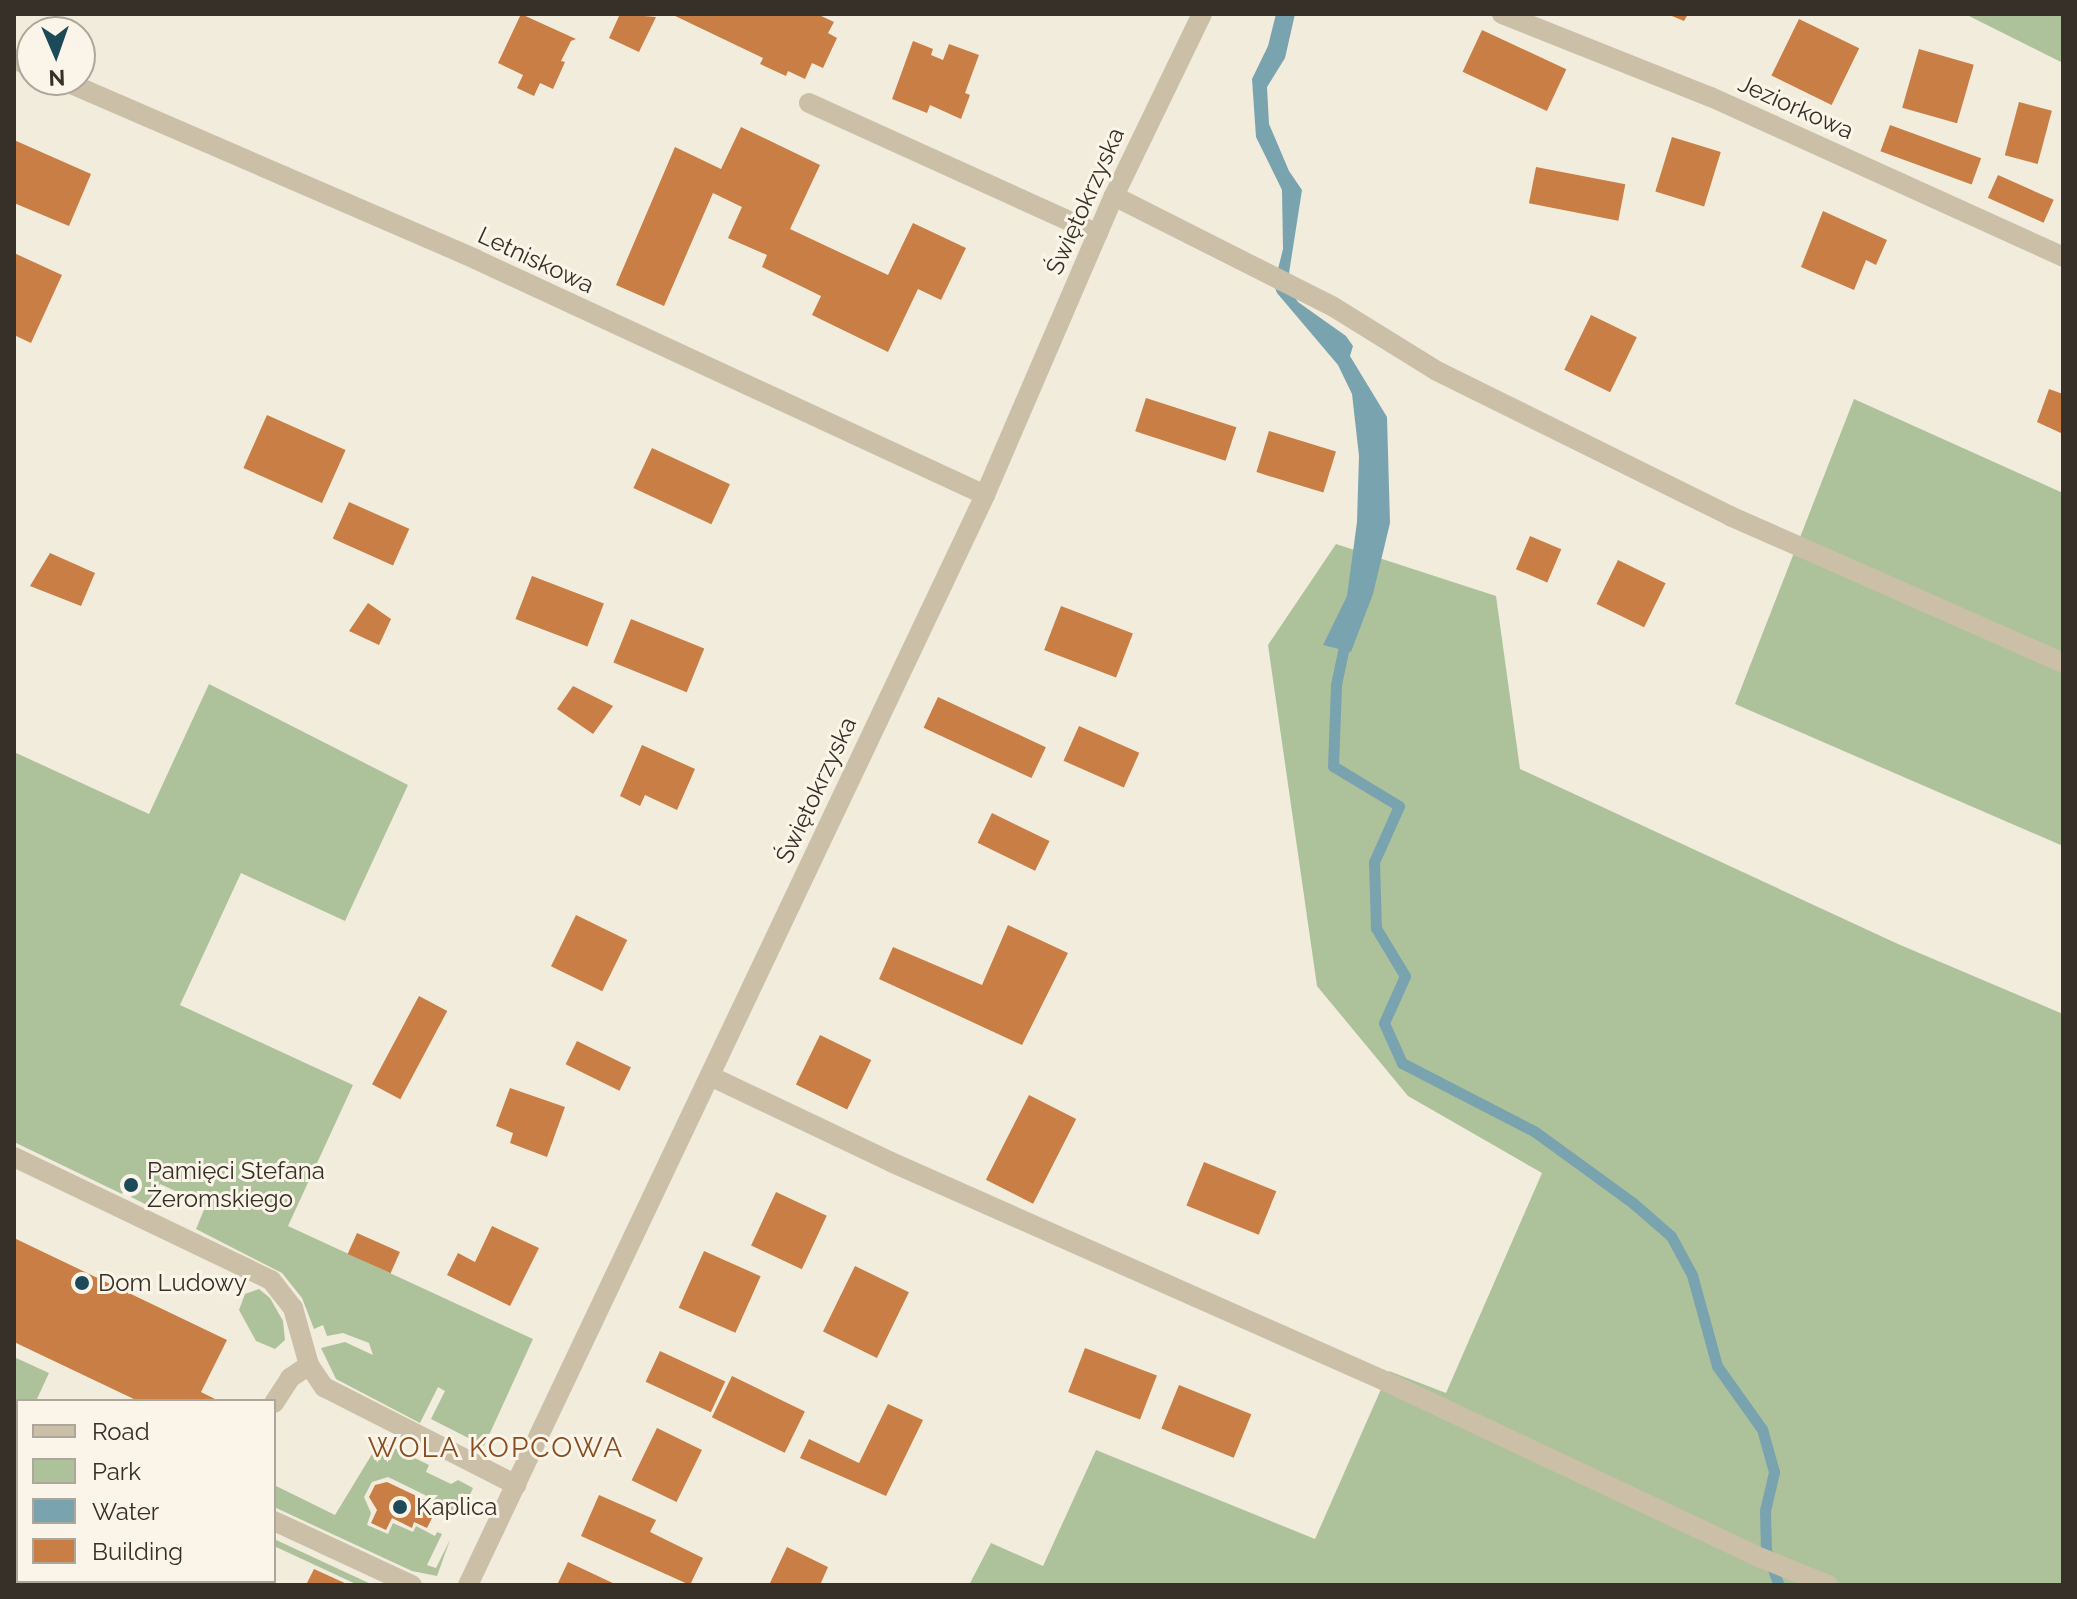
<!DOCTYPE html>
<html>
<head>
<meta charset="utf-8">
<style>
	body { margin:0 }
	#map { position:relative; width:2077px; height:1599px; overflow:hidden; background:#f2ecdc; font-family:Raleway,sans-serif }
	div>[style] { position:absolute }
	.green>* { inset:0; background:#adc29b }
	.water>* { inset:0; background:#7aa3b0 }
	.stream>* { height:11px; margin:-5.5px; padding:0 5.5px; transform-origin:5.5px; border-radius:5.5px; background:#7aa3b0 }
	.building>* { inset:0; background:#c87e44; transform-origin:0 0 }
	.minor>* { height:20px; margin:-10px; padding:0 10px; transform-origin:10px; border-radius:10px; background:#cbbfa7 }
	.dots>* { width:22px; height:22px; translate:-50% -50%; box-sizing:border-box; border:4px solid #faf5e8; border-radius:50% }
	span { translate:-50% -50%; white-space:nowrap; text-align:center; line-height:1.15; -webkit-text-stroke:6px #faf5e8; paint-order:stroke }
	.street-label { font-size:24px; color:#373028 }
	.poi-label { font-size:24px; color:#373028 }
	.left { translate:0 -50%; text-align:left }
	.quarter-label { font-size:28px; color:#884d20; letter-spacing:2px }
	.frame { position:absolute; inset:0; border:16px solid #373028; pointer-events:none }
	.legend { position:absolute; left:16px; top:1399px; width:260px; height:184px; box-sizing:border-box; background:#faf5e8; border:2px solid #aca69b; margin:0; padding:10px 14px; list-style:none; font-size:24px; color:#373028 }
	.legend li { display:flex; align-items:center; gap:16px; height:40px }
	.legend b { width:40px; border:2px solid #aca69b }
	.north { position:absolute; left:16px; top:16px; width:80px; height:80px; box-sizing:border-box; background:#faf5e8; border:2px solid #aca69b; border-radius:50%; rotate:178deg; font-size:22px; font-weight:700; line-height:32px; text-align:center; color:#373028 }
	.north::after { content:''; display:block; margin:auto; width:28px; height:36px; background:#1d4a59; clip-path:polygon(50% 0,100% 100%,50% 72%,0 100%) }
</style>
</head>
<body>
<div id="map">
	<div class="green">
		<div style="clip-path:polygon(1965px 14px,2063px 14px,2063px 63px)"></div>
		<div style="clip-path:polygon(1854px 399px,2063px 493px,2063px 846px,1735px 704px)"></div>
		<div style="clip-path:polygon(1336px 544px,1496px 596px,1520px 769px,1898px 944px,2063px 1014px,2063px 1585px,969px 1585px,991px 1543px,1043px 1566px,1096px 1450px,1315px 1539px,1389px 1371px,1446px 1393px,1542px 1173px,1408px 1096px,1317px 986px,1268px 645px)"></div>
		<div style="clip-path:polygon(209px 684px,408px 785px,345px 921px,241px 873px,180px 1005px,353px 1085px,288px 1226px,533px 1339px,484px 1446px,431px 1419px,445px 1391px,438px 1387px,420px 1423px,336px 1379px,321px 1348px,345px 1342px,373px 1355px,369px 1343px,343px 1333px,327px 1336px,323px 1325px,314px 1329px,302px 1298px,282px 1273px,196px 1229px,206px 1205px,160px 1184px,149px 1206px,131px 1197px,136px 1185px,128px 1181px,122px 1194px,14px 1142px,14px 752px,149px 814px)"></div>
		<div style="clip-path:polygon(259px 1289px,270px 1298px,283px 1321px,285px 1340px,275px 1349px,256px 1341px,239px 1310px,245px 1294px)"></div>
		<div style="clip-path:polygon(14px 1357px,49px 1373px,36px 1401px,18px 1401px,18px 1429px,14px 1427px)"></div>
		<div style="clip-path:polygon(380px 1441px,429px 1465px,426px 1472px,451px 1484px,458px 1480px,473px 1488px,469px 1497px,462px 1493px,450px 1519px,444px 1516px,446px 1512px,427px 1503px,429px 1497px,388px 1477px,372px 1482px,364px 1497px,371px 1513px,367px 1525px,388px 1534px,393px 1523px,413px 1532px,416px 1526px,435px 1536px,437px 1532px,442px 1534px,427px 1565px,436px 1568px,450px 1540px,437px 1576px,412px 1571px,274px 1507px,274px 1485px,335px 1515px)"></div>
		<div style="clip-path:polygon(274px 1539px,373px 1585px,358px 1585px,274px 1546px)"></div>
	</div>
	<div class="water">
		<div style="clip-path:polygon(1276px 14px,1295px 14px,1285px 58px,1267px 87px,1269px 124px,1289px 171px,1302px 190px,1287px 286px,1298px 302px,1346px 336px,1353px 346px,1350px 356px,1387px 417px,1390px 523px,1373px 594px,1351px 652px,1323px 645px,1347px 596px,1357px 522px,1359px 456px,1352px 394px,1338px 365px,1277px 293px,1274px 285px,1283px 249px,1282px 190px,1256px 137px,1252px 79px,1268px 46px)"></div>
	</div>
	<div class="stream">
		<div style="left:1346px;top:637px;width:49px;rotate:101.8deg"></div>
		<div style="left:1336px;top:685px;width:81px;rotate:92.1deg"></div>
		<div style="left:1333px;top:766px;width:77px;rotate:31.2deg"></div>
		<div style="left:1399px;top:806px;width:61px;rotate:114.1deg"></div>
		<div style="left:1374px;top:862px;width:66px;rotate:88.3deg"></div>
		<div style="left:1376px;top:928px;width:56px;rotate:58.9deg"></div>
		<div style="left:1405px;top:976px;width:51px;rotate:114.1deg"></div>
		<div style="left:1384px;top:1023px;width:44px;rotate:65.8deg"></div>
		<div style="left:1402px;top:1063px;width:148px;rotate:27.3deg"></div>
		<div style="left:1534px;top:1131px;width:122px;rotate:36deg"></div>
		<div style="left:1633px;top:1203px;width:50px;rotate:41deg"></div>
		<div style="left:1671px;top:1236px;width:44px;rotate:61.7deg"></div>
		<div style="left:1692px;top:1275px;width:94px;rotate:74.6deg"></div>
		<div style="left:1717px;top:1366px;width:77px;rotate:54.5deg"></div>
		<div style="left:1762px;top:1429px;width:45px;rotate:74.4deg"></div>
		<div style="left:1774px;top:1472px;width:39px;rotate:103deg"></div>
		<div style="left:1765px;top:1510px;width:40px;rotate:88.6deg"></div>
		<div style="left:1766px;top:1550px;width:37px;rotate:70deg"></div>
	</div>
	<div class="building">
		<div style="clip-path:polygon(521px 14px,576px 39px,571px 41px,561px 61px,565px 62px,553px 89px,540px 83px,534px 96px,517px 88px,523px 75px,498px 63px)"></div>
		<div style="clip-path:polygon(620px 14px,656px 17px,639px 52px,609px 38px)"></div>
		<div style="clip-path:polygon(671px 14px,817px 14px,834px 22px,828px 33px,837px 38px,823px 68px,812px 63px,805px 79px,788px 71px,786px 76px,760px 64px,763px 58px)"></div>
		<div style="clip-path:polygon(1667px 14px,1688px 14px,1684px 21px)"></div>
		<div style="left:1799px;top:19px;width:67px;height:63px;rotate:26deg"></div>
		<div style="left:1482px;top:30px;width:93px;height:46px;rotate:25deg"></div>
		<div style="clip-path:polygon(913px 41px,933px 49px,931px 55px,943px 60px,949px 44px,979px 55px,965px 93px,970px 95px,961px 119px,930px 105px,927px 113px,892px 99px)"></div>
		<div style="left:1919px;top:49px;width:57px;height:61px;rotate:16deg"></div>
		<div style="left:2019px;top:102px;width:34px;height:55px;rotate:15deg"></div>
		<div style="left:1890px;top:125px;width:97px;height:28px;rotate:20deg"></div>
		<div style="clip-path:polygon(741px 127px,820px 165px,790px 229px,888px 275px,913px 223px,966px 248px,941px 300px,918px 289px,888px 352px,812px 315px,821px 296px,762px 267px,767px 255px,728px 238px,742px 207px,713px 193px,664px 306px,616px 285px,675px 147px,721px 169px)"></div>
		<div style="left:1672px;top:137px;width:51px;height:57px;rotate:17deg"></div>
		<div style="clip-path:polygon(14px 140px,91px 174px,69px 226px,14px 203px)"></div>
		<div style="left:1536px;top:167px;width:91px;height:37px;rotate:11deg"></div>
		<div style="left:1998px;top:175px;width:61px;height:25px;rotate:24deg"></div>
		<div style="clip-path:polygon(1823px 211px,1887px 240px,1876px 265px,1866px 260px,1854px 290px,1801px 267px)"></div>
		<div style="clip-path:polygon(14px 253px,62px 275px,31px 343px,14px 335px)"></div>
		<div style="left:1591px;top:315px;width:51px;height:61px;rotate:26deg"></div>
		<div style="clip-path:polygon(2049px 389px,2063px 394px,2063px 434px,2037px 422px)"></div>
		<div style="left:1146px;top:398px;width:95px;height:35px;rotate:18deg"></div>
		<div style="left:267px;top:415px;width:86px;height:58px;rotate:24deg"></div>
		<div style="left:1269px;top:431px;width:70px;height:43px;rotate:17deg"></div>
		<div style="left:652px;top:448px;width:86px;height:44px;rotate:25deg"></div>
		<div style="left:349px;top:502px;width:66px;height:40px;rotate:24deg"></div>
		<div style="left:1530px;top:536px;width:34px;height:36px;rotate:23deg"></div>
		<div style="clip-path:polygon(50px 553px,95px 573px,81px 606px,30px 586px)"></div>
		<div style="left:1618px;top:560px;width:53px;height:49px;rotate:26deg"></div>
		<div style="left:532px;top:576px;width:77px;height:46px;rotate:21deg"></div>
		<div style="clip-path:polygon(368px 603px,391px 619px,379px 645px,349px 631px)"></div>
		<div style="left:1061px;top:606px;width:77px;height:47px;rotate:21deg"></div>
		<div style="left:631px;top:619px;width:79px;height:47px;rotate:22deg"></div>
		<div style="clip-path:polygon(573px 686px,613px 706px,593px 734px,557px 709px)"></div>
		<div style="left:938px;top:697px;width:119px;height:34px;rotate:25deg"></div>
		<div style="left:1079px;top:726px;width:66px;height:38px;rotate:24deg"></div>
		<div style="clip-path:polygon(642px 745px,695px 769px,677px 810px,645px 795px,640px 806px,620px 796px)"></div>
		<div style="left:992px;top:813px;width:64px;height:33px;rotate:26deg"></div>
		<div style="left:576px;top:915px;width:57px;height:57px;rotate:26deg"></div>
		<div style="clip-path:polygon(1008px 925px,1068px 953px,1022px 1045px,879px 979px,893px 947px,982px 985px)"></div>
		<div style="left:419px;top:996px;width:32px;height:100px;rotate:28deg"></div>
		<div style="left:820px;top:1035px;width:57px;height:55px;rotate:26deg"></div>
		<div style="left:577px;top:1041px;width:60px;height:26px;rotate:26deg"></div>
		<div style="clip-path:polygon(510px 1088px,565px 1107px,547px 1157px,510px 1143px,513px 1133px,496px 1126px)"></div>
		<div style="left:1029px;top:1095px;width:53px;height:95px;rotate:27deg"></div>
		<div style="left:1204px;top:1162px;width:78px;height:47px;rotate:22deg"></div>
		<div style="left:776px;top:1192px;width:56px;height:59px;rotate:25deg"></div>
		<div style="clip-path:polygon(492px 1226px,539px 1248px,510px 1306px,447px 1275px,458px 1253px,475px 1262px)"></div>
		<div style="left:357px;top:1233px;width:47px;height:23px;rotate:24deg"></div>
		<div style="clip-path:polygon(14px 1238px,227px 1340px,201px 1392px,219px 1401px,138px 1401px,14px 1342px)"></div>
		<div style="left:704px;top:1251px;width:62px;height:62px;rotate:24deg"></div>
		<div style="left:855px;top:1266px;width:60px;height:73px;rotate:26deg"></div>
		<div style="left:1085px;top:1348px;width:77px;height:47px;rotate:21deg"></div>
		<div style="left:660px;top:1351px;width:72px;height:34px;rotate:25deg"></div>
		<div style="left:732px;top:1376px;width:81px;height:46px;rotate:26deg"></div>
		<div style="left:1179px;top:1385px;width:78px;height:47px;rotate:22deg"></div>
		<div style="clip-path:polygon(888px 1404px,923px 1420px,886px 1496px,800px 1458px,809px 1439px,859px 1463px)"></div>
		<div style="left:657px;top:1428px;width:50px;height:58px;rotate:26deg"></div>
		<div style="clip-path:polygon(387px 1482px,425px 1500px,423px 1505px,435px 1512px,427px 1528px,414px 1522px,412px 1528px,392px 1518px,386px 1530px,371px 1523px,377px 1510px,369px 1497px,375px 1485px)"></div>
		<div style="clip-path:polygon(599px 1495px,656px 1520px,650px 1532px,703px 1558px,690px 1585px,581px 1536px)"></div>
		<div style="clip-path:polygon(787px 1547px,828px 1567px,820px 1585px,769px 1585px)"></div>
		<div style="clip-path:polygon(568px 1562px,617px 1585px,557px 1585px)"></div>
		<div style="clip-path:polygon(314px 1569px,349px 1585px,306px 1585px)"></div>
	</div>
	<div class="minor">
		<div style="left:1502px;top:14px;width:225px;rotate:21.7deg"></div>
		<div style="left:1711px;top:97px;width:387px;rotate:24.4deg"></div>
		<div style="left:14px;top:59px;width:20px;rotate:24deg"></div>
		<div style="left:62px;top:80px;width:450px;rotate:23.4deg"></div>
		<div style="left:475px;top:259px;width:562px;rotate:24.83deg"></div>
		<div style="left:809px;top:103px;width:317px;rotate:24.4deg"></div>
		<div style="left:1114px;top:196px;width:244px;rotate:26.8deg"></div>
		<div style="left:1332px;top:306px;width:123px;rotate:31.8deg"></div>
		<div style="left:1437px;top:371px;width:327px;rotate:26.3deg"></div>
		<div style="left:1730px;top:516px;width:364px;rotate:23.8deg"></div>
		<div style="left:710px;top:1076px;width:200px;rotate:25.4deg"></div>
		<div style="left:891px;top:1162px;width:540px;rotate:23.91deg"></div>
		<div style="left:1385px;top:1381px;width:408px;rotate:25.2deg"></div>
		<div style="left:1754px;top:1555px;width:80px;rotate:22.1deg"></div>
		<div style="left:14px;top:1157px;width:285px;rotate:25.6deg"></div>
		<div style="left:271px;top:1280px;width:36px;rotate:52deg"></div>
		<div style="left:293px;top:1308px;width:59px;rotate:74.3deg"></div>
		<div style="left:309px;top:1365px;width:27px;rotate:56deg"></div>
		<div style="left:324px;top:1387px;width:216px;rotate:27deg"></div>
		<div style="left:274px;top:1403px;width:30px;rotate:-57deg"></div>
		<div style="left:290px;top:1378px;width:23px;rotate:-34deg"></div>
		<div style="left:274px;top:1521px;width:152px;rotate:24.9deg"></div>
		<div style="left:468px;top:1585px;width:1206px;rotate:-64.62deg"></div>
		<div style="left:985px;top:495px;width:326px;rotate:-66.7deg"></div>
		<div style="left:1114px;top:196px;width:202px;rotate:-64.2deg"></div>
	</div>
	<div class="dots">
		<div style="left:131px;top:1185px;background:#1d4a59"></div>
		<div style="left:82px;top:1283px;background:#1d4a59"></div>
		<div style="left:400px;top:1507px;background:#1d4a59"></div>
	</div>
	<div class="street-label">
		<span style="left:1796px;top:107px;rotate:24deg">Jeziorkowa</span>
		<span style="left:1085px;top:201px;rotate:-66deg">Świętokrzyska</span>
		<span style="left:536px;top:260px;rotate:25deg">Letniskowa</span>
		<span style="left:816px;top:790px;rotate:-65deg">Świętokrzyska</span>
	</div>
	<div class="poi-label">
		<span class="left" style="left:147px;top:1185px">Pamięci Stefana<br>Żeromskiego</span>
		<span class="left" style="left:98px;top:1283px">Dom Ludowy</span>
		<span class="left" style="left:416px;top:1507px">Kaplica</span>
	</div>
	<div class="quarter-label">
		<span style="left:496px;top:1448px">WOLA KOPCOWA</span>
	</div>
	<div class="frame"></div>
	<ul class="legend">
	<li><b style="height:10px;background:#cbbfa7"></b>Road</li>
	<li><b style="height:22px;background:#adc29b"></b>Park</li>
	<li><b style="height:22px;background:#7aa3b0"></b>Water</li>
	<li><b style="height:22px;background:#c87e44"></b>Building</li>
	</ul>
	<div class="north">N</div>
</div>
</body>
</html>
